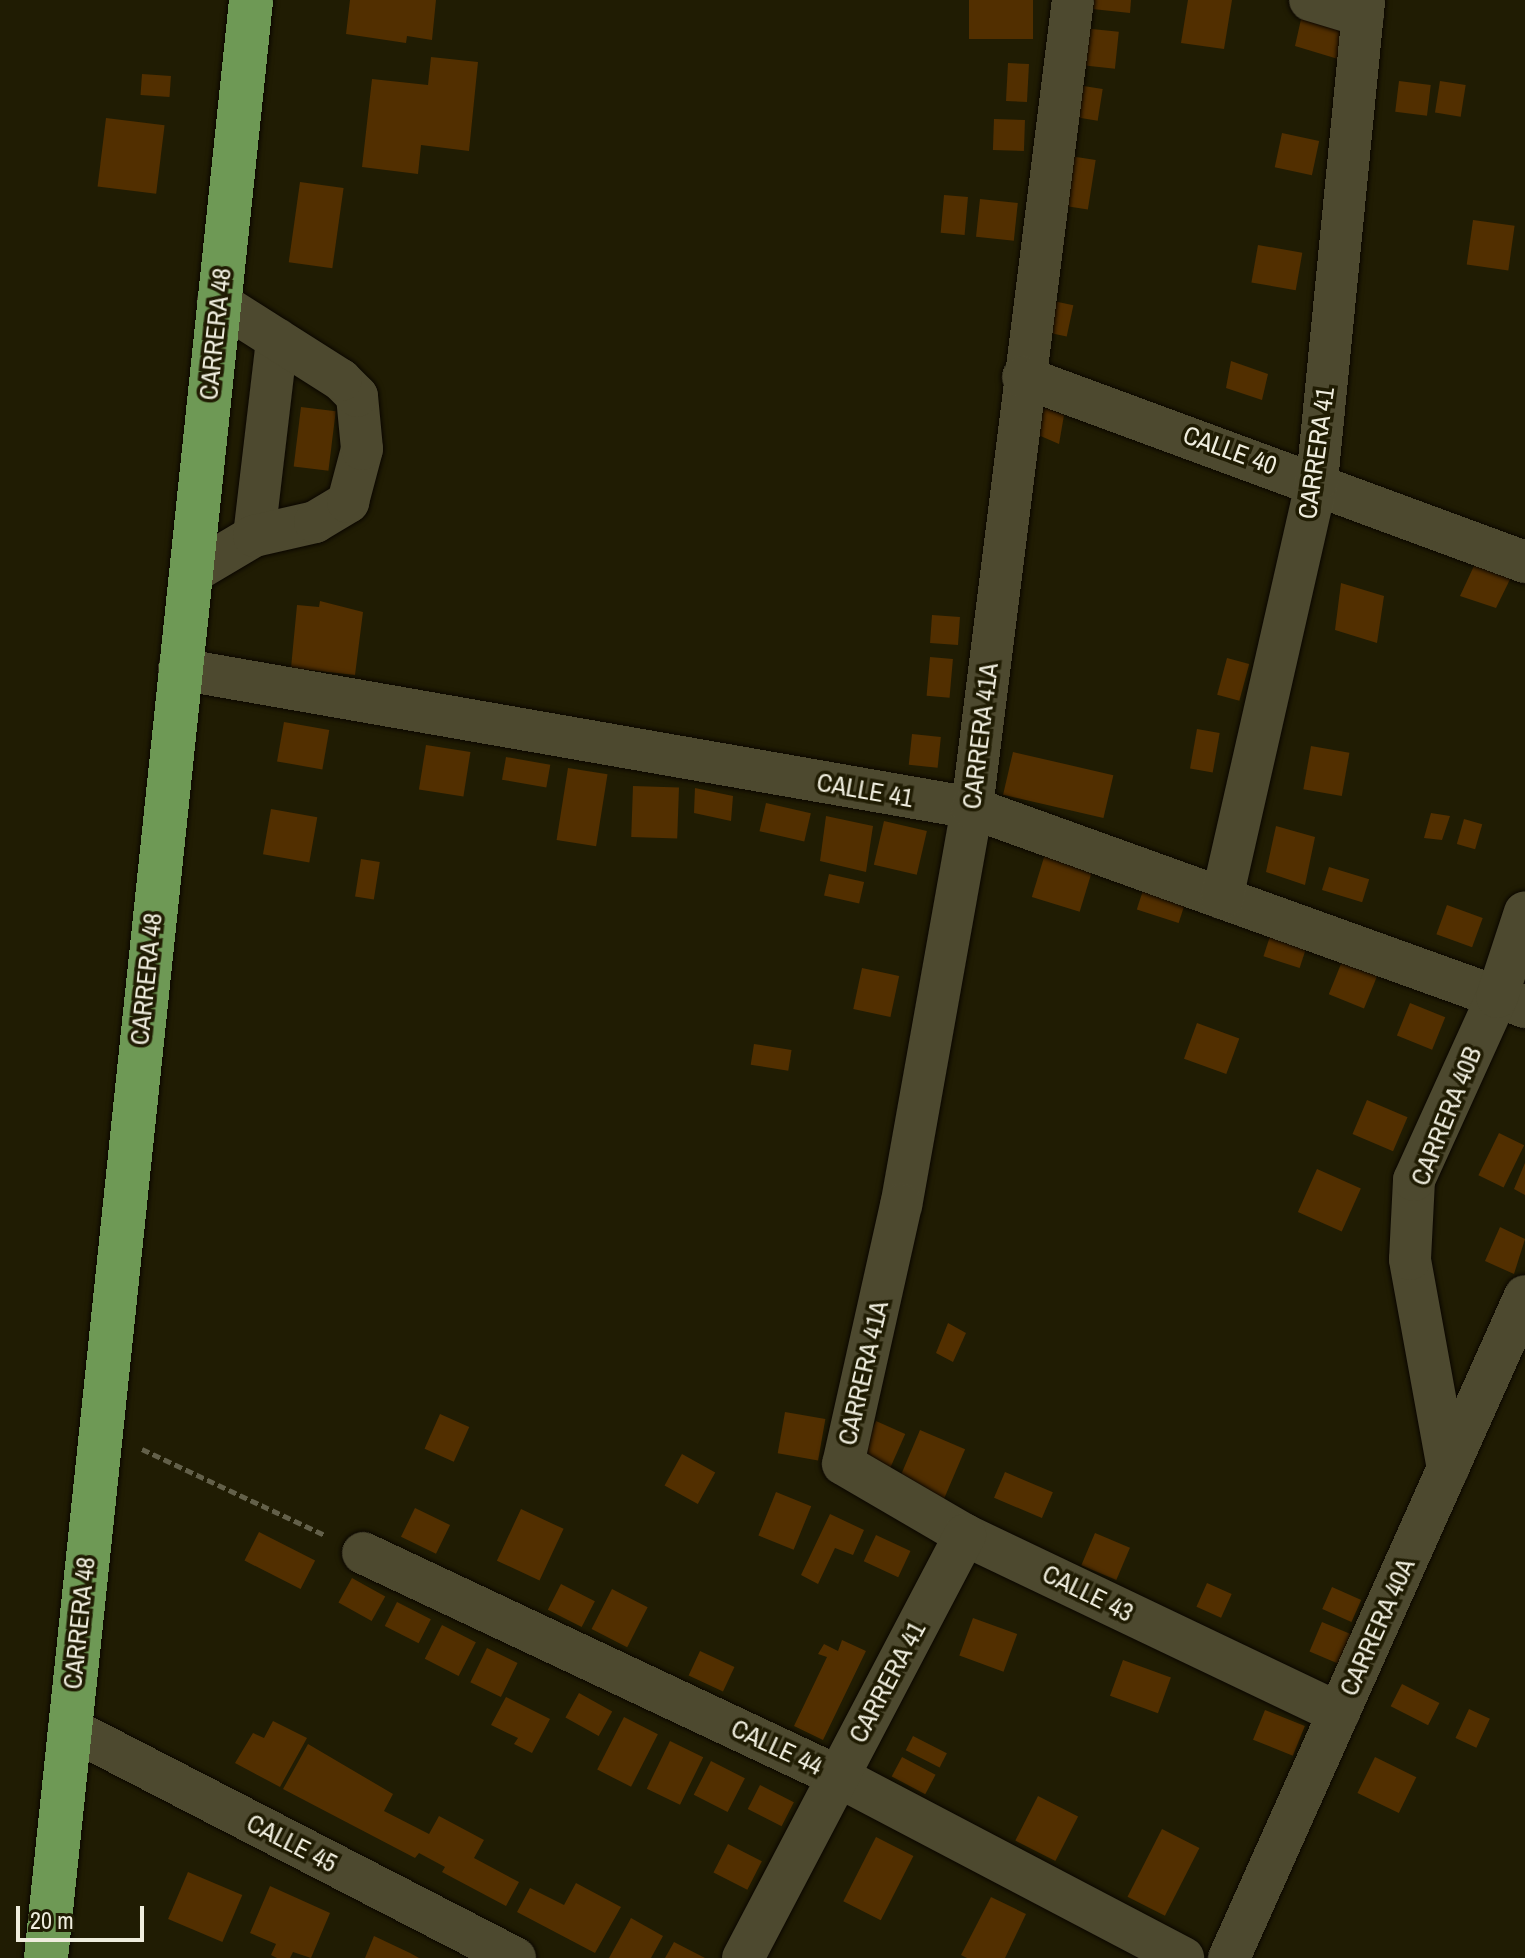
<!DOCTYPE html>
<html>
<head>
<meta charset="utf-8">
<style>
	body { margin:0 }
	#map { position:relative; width:1525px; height:1958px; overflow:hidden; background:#201c03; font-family:"Archivo Narrow",sans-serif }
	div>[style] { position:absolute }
	.building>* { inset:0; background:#522f00; transform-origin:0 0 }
	.path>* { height:5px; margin-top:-2.5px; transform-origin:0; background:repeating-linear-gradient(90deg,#63604a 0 8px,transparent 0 12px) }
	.roads { filter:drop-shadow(0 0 2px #0a0600) drop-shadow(0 0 2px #0a0600) }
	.minor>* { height:42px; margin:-21px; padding:0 21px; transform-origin:21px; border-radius:21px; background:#4d492f }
	.highway>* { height:44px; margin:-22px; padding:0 22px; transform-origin:22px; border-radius:22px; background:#6e9955 }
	span { translate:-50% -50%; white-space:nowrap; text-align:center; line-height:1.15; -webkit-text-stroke:7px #201c03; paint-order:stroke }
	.street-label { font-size:26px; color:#efedde }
	.scale { position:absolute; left:16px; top:1906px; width:128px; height:36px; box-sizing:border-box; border:4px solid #efedde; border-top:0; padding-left:10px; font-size:24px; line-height:28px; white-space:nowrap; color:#efedde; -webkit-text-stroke:6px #201c03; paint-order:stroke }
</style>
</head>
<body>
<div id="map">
	<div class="building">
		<div style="clip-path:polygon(350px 0,436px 0,432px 40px,407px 36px,406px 43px,346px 34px)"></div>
		<div style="left:969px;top:0;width:64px;height:39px"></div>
		<div style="clip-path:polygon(1084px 0,1131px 0,1130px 13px,1083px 8px)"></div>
		<div style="clip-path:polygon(1188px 0,1232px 0,1224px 49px,1181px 43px)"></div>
		<div style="clip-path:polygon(1304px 6px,1346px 19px,1338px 59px,1295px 46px)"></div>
		<div style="left:1082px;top:28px;width:37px;height:37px;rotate:6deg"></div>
		<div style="clip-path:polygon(431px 57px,478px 62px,469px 151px,421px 145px,418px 174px,362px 167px,372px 79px,428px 85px)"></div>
		<div style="left:1008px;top:63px;width:21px;height:38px;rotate:3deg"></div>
		<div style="left:142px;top:74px;width:29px;height:21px;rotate:4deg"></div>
		<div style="left:1399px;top:81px;width:32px;height:31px;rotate:7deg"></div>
		<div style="left:1440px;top:81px;width:26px;height:32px;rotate:9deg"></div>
		<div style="left:1077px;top:85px;width:26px;height:32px;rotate:9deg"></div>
		<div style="left:106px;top:118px;width:59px;height:69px;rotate:7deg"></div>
		<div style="left:994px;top:119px;width:31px;height:31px;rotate:2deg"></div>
		<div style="left:1282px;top:133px;width:38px;height:35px;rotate:12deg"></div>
		<div style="left:1070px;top:156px;width:26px;height:50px;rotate:9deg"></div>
		<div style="left:300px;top:182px;width:44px;height:81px;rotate:8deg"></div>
		<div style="left:944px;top:195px;width:24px;height:38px;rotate:5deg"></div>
		<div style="left:980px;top:199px;width:38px;height:38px;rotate:6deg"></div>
		<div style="left:1473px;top:220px;width:42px;height:45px;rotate:8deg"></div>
		<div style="left:1258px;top:245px;width:45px;height:38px;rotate:10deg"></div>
		<div style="left:1044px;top:299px;width:30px;height:32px;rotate:12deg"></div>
		<div style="clip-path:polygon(1231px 361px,1268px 374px,1262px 400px,1226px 388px)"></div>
		<div style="clip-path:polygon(1041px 406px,1064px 415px,1059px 444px,1036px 434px)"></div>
		<div style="left:301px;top:407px;width:35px;height:60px;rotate:7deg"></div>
		<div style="clip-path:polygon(1480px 553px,1517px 565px,1496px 608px,1460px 596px)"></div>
		<div style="clip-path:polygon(1341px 583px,1384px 596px,1377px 643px,1335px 630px)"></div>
		<div style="clip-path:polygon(320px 601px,363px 612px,355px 675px,291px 668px,297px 605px,319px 607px)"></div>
		<div style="left:932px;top:615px;width:28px;height:28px;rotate:4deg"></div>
		<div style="left:930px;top:657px;width:23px;height:39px;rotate:5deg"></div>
		<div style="left:1227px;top:658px;width:23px;height:38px;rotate:15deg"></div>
		<div style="left:284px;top:722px;width:46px;height:40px;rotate:10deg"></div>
		<div style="left:1197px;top:729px;width:23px;height:40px;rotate:10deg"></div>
		<div style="left:912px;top:734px;width:29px;height:31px;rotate:6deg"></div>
		<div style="left:426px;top:745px;width:45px;height:45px;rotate:9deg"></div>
		<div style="left:1311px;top:746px;width:39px;height:44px;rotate:10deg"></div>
		<div style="left:1013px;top:752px;width:103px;height:44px;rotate:13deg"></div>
		<div style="left:506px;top:757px;width:45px;height:23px;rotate:10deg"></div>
		<div style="left:568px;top:768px;width:40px;height:73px;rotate:9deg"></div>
		<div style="left:633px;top:786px;width:46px;height:51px;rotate:2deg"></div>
		<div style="clip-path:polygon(695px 788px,733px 796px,731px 821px,694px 813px)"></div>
		<div style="left:766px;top:803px;width:46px;height:29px;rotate:13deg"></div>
		<div style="left:271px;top:809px;width:47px;height:46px;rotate:10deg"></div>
		<div style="clip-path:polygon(1431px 813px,1450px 816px,1442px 840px,1424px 838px)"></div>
		<div style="clip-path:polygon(826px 816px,873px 826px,866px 872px,820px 861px)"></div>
		<div style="left:1464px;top:819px;width:19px;height:26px;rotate:16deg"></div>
		<div style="left:884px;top:821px;width:44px;height:45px;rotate:13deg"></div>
		<div style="clip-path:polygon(1276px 826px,1315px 837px,1305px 885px,1266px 872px)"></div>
		<div style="left:1045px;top:854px;width:50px;height:45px;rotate:17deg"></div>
		<div style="left:361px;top:859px;width:19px;height:38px;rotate:9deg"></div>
		<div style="left:1329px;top:867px;width:42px;height:24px;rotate:17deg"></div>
		<div style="left:829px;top:874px;width:36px;height:22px;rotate:13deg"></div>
		<div style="left:1147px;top:878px;width:44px;height:33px;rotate:18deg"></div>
		<div style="left:1447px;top:905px;width:38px;height:31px;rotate:20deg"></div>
		<div style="left:1274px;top:924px;width:38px;height:34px;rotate:18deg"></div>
		<div style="left:1343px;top:959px;width:38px;height:38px;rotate:22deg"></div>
		<div style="left:862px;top:968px;width:38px;height:42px;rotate:12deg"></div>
		<div style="left:1410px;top:1003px;width:38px;height:35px;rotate:22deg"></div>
		<div style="left:1197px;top:1023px;width:45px;height:38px;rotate:20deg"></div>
		<div style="left:754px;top:1044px;width:38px;height:21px;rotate:9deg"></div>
		<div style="left:1367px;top:1100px;width:44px;height:37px;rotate:23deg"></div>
		<div style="left:1499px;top:1133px;width:28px;height:47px;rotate:26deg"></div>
		<div style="clip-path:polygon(1525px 1163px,1525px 1195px,1514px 1189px)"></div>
		<div style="left:1317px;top:1169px;width:48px;height:47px;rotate:24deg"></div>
		<div style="clip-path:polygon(1500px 1227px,1525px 1239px,1514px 1274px,1485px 1261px)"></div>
		<div style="clip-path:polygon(948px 1323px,966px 1333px,953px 1362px,936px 1353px)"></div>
		<div style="left:785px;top:1412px;width:41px;height:42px;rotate:10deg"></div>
		<div style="left:440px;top:1414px;width:32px;height:38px;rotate:24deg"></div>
		<div style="left:876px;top:1421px;width:32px;height:45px;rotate:24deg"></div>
		<div style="left:920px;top:1430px;width:49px;height:55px;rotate:23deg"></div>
		<div style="left:682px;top:1454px;width:38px;height:36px;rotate:29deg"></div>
		<div style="left:1005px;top:1472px;width:52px;height:28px;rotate:23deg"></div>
		<div style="left:776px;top:1492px;width:38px;height:47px;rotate:22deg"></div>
		<div style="left:415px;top:1508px;width:39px;height:32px;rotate:26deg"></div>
		<div style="left:521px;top:1509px;width:47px;height:57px;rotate:25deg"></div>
		<div style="clip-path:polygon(830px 1514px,864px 1530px,853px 1555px,835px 1548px,818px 1584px,801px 1575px)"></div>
		<div style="left:259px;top:1532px;width:63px;height:32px;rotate:27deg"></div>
		<div style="left:1095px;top:1533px;width:38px;height:35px;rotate:23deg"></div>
		<div style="left:876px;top:1535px;width:38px;height:29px;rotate:25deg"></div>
		<div style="left:352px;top:1578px;width:38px;height:28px;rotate:29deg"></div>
		<div style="left:1207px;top:1583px;width:27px;height:26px;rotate:24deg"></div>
		<div style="left:561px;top:1584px;width:38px;height:29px;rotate:27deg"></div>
		<div style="left:1332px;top:1587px;width:32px;height:24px;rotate:24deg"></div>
		<div style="left:612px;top:1589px;width:40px;height:45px;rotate:27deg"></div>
		<div style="left:397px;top:1602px;width:38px;height:27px;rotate:27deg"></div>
		<div style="left:973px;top:1618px;width:47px;height:40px;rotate:20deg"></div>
		<div style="left:1322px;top:1622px;width:38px;height:32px;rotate:23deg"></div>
		<div style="left:442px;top:1625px;width:38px;height:38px;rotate:27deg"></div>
		<div style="clip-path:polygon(842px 1640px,866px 1651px,823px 1740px,794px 1726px,827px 1657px,818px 1654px,824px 1644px,838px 1651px)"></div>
		<div style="left:487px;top:1648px;width:34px;height:38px;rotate:26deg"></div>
		<div style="left:700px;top:1651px;width:38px;height:27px;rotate:25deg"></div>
		<div style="left:1123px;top:1660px;width:51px;height:38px;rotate:20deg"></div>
		<div style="left:1402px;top:1684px;width:42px;height:25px;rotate:27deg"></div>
		<div style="left:579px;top:1693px;width:38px;height:28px;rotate:29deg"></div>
		<div style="clip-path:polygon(506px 1697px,550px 1719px,532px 1753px,514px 1744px,518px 1738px,491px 1725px)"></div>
		<div style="left:1469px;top:1709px;width:23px;height:32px;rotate:25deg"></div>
		<div style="left:1265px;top:1710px;width:43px;height:32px;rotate:22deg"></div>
		<div style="left:624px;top:1717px;width:38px;height:59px;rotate:27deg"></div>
		<div style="clip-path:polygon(273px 1721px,307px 1738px,280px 1787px,235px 1763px,253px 1733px,264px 1738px)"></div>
		<div style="left:913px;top:1736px;width:38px;height:16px;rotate:27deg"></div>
		<div style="left:670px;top:1741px;width:37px;height:53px;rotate:26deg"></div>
		<div style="clip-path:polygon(308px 1744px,393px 1794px,384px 1811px,429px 1834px,439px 1816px,484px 1840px,474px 1858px,519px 1882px,506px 1906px,442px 1872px,445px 1867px,419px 1853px,415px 1858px,283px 1789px)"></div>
		<div style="left:902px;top:1757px;width:38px;height:22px;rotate:28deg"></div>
		<div style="left:1375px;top:1757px;width:46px;height:40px;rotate:26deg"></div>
		<div style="left:711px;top:1761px;width:38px;height:38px;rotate:27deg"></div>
		<div style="left:760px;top:1785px;width:38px;height:27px;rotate:27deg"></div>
		<div style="left:1038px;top:1796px;width:45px;height:50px;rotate:27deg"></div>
		<div style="left:1162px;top:1829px;width:42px;height:76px;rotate:27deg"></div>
		<div style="left:876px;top:1837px;width:42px;height:72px;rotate:27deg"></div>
		<div style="left:728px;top:1844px;width:38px;height:32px;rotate:27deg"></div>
		<div style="left:188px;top:1872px;width:59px;height:51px;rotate:23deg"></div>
		<div style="clip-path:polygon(576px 1883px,621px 1907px,595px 1953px,517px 1912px,530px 1888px,564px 1905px)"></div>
		<div style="clip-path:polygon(270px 1886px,330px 1913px,311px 1958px,293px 1952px,290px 1958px,277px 1958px,271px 1955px,276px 1944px,250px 1933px)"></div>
		<div style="clip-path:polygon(991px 1897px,1026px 1914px,1005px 1958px,967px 1958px,961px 1955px)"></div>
		<div style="clip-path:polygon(631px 1918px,663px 1936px,651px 1958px,609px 1958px)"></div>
		<div style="clip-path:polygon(374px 1936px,410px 1953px,419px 1958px,365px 1958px)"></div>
		<div style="clip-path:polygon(674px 1942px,705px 1958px,665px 1958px)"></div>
	</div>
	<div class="path">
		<div style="left:142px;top:1449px;width:202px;rotate:25.2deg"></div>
	</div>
	<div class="roads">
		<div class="minor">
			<div style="left:1073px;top:0;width:814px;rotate:97.13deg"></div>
			<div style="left:972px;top:808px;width:403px;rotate:100.1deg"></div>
			<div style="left:901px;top:1205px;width:265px;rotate:102.6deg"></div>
			<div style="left:843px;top:1464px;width:141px;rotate:30.2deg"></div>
			<div style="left:965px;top:1535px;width:414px;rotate:25.5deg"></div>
			<div style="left:1310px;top:0;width:55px;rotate:16.8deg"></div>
			<div style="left:1023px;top:377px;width:535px;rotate:20.23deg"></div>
			<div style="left:254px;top:536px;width:198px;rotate:-83.3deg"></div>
			<div style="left:190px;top:574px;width:74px;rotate:-30.7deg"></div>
			<div style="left:254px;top:536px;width:63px;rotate:-12.9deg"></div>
			<div style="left:315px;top:522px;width:39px;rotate:-31deg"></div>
			<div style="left:348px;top:502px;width:55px;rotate:-75.2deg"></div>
			<div style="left:362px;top:449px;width:53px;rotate:-95.4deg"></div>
			<div style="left:357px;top:396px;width:23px;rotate:-135deg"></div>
			<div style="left:341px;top:380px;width:146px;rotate:-147.6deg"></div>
			<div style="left:179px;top:669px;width:805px;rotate:9.94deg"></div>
			<div style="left:972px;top:808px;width:588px;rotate:19.79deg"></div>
			<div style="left:1222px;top:898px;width:428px;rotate:-77.2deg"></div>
			<div style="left:1317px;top:481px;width:483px;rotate:-84.4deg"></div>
			<div style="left:1448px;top:1469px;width:213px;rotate:-100.3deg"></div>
			<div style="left:1410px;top:1259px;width:79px;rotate:-87.1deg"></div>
			<div style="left:1414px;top:1180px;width:201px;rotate:-65.6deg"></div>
			<div style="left:1497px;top:997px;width:89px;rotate:-71.8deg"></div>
			<div style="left:363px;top:1553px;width:524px;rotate:25.2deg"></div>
			<div style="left:837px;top:1776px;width:391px;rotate:27.7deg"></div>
			<div style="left:69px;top:1728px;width:502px;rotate:27.28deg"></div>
			<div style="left:743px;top:1958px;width:478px;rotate:-62.3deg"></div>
			<div style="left:1229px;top:1958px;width:725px;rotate:-65.91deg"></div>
		</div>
		<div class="highway">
			<div style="left:46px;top:1958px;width:1969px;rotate:-84.02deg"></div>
		</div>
	</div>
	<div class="street-label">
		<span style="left:215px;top:334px;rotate:-84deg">CARRERA 48</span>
		<span style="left:1230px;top:450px;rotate:20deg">CALLE 40</span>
		<span style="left:1316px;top:453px;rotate:-82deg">CARRERA 41</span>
		<span style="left:980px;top:736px;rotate:-83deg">CARRERA 41A</span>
		<span style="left:865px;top:790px;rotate:10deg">CALLE 41</span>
		<span style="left:146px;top:979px;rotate:-84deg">CARRERA 48</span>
		<span style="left:1446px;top:1116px;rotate:-68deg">CARRERA 40B</span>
		<span style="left:863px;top:1373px;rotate:-77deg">CARRERA 41A</span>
		<span style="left:1088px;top:1593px;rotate:26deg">CALLE 43</span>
		<span style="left:79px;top:1623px;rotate:-84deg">CARRERA 48</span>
		<span style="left:1377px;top:1627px;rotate:-66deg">CARRERA 40A</span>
		<span style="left:887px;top:1682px;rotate:-62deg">CARRERA 41</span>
		<span style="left:777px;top:1747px;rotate:25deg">CALLE 44</span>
		<span style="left:292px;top:1843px;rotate:27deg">CALLE 45</span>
	</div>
	<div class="scale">20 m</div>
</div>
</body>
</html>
